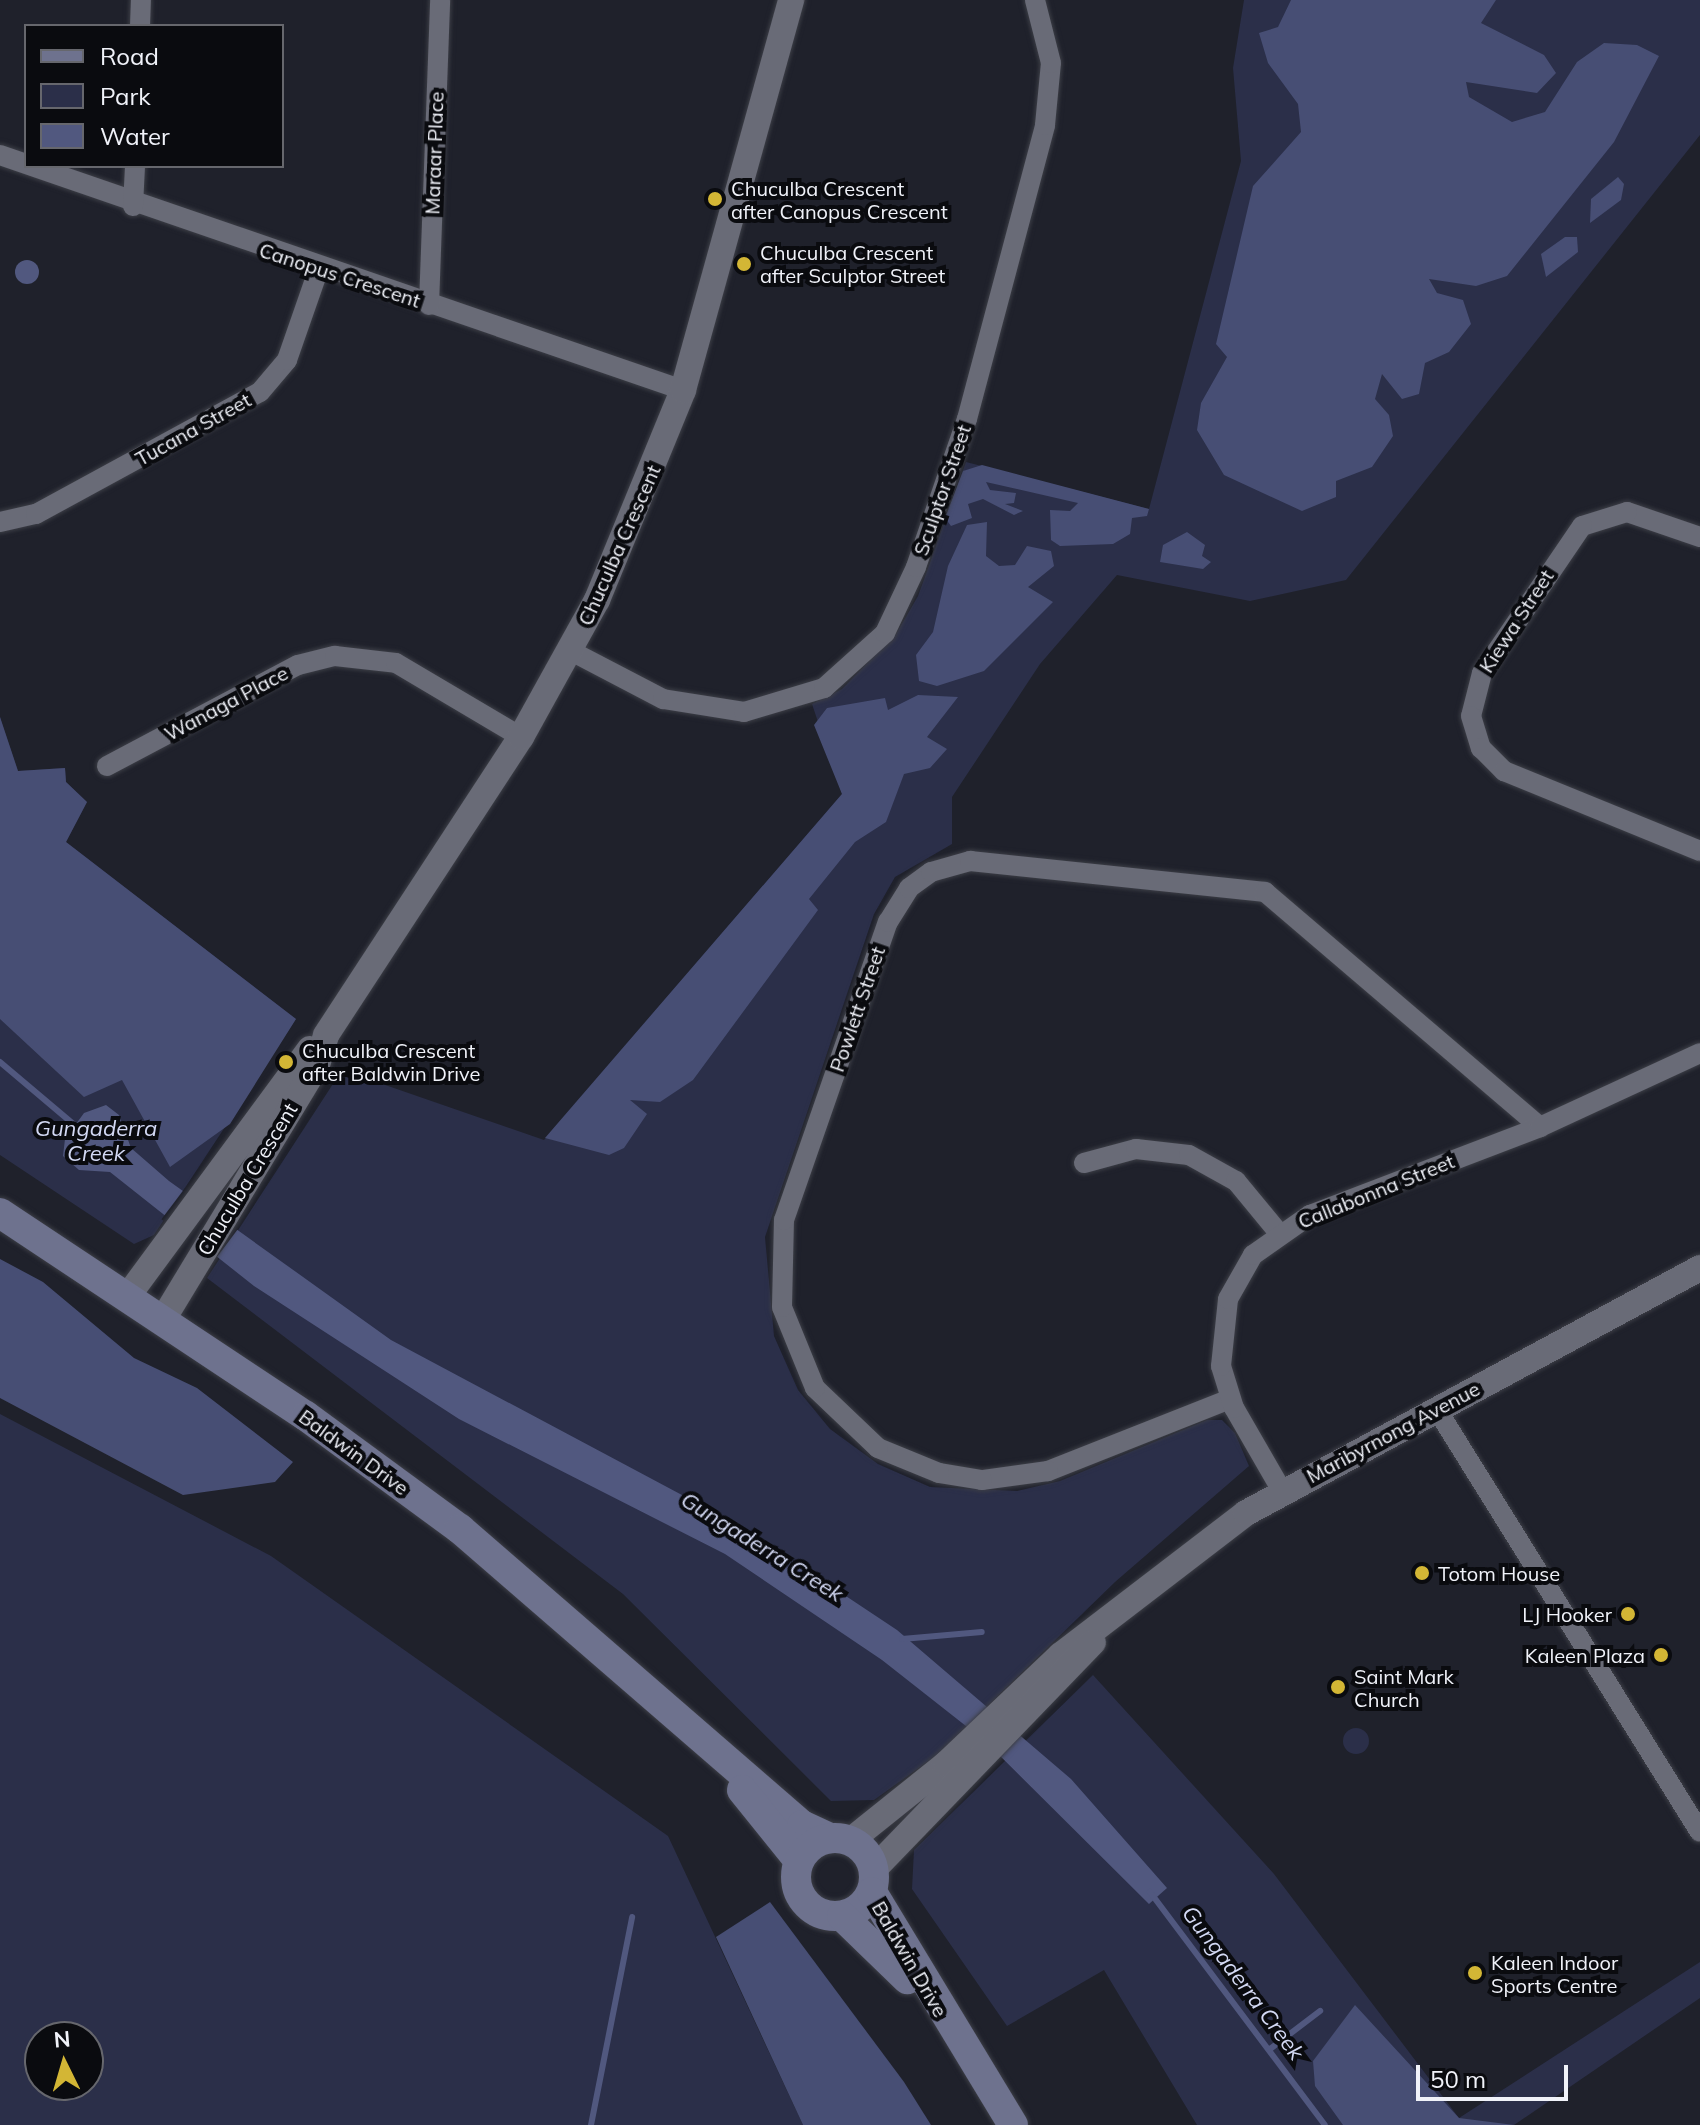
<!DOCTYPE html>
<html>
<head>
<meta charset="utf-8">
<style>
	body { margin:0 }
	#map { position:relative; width:1700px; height:2125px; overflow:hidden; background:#1f212b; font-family:Mulish,sans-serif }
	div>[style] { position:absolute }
	.green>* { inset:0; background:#2b2f49 }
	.round { border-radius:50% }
	.forest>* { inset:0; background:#474e74 }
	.water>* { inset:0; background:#51587f }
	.pier>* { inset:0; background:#1f212b; transform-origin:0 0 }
	.stream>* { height:6px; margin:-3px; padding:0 3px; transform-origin:3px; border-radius:3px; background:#51587f }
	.roads { filter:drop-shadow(0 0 2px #3c3e46) drop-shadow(0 0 2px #3c3e46) }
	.minor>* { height:20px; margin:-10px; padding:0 10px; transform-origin:10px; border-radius:10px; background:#696b77 }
	.tertiary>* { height:26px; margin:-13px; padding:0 13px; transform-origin:13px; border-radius:13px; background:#696b77 }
	.secondary>* { height:30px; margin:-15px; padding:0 15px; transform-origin:15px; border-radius:15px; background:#6e728e }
	.secondary>.ring { margin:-15px; padding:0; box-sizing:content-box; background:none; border:30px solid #6e728e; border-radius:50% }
	.dots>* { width:22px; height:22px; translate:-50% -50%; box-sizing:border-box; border:4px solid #0a0b0f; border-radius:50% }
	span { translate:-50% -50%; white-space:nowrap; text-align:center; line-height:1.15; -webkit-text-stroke:8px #0a0b0f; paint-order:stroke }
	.street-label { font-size:20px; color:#f0f2f9 }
	.poi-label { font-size:20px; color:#f0f2f9 }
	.left { translate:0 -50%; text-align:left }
	.right { translate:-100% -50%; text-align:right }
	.water-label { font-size:22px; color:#d3d9f4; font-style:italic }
	.legend { position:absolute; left:24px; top:24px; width:260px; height:144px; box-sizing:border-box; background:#0a0b0f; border:2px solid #66676d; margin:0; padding:10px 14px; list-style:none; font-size:24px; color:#f0f2f9 }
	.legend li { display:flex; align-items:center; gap:16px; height:40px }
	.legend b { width:40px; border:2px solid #66676d }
	.north { position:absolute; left:24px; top:2021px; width:80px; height:80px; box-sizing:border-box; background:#0a0b0f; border:2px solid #66676d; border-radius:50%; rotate:355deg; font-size:22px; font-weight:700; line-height:32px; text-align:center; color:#f0f2f9 }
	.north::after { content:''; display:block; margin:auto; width:28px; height:36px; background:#d3b635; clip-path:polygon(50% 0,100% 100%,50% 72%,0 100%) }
	.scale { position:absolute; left:1416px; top:2065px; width:152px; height:36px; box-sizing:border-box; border:4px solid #f0f2f9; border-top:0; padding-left:10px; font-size:24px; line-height:28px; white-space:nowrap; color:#f0f2f9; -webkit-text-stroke:6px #0a0b0f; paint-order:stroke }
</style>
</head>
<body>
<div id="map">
	<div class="green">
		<div style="clip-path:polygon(1244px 0,1700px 0,1700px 135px,1346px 580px,1250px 601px,1117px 575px,1040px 664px,952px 797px,952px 844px,895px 877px,874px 914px,765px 1237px,774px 1336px,798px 1390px,830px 1429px,878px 1464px,930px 1487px,1017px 1491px,1060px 1481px,1207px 1420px,1222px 1420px,1235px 1433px,1249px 1466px,1115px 1582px,937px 1755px,874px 1800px,831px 1801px,623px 1594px,207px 1278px,342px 1070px,544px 1140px,842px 794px,812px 704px,842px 689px,896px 634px,918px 596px,966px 462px,1149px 509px,1241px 161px,1233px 68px)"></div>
		<div style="clip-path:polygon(0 717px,18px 771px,65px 768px,66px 782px,87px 802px,66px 842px,296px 1019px,154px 1235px,134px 1244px,0 1155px)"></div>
		<div style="clip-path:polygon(evenodd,0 1414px,271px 1556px,668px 1836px,803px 2125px,0 2125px,0 1414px,40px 2037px,88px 2037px,88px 2085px,40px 2085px,40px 2037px)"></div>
		<div style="clip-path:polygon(1093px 1675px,1274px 1874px,1459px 2118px,1700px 1962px,1700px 1998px,1514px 2125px,1197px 2125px,1104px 1970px,1007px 2026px,912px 1889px,914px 1850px)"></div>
		<div class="round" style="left:1343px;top:1728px;width:26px;height:26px"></div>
	</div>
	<div class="forest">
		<div style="clip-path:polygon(1291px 0,1496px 0,1481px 23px,1544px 55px,1556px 73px,1537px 93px,1466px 82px,1469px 97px,1512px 122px,1545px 112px,1577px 62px,1604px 43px,1637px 45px,1659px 56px,1614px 142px,1507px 276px,1476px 286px,1429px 279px,1437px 293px,1463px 300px,1471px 324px,1449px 352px,1425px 363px,1419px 394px,1402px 399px,1382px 374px,1375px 399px,1389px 415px,1393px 436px,1372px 467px,1336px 481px,1336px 497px,1302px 511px,1224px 475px,1197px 430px,1201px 403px,1227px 357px,1216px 344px,1253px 186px,1301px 132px,1298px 104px,1268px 63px,1259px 33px,1278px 27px)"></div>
		<div style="clip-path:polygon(1618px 177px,1624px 184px,1621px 200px,1590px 223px,1591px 199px)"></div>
		<div style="clip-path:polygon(1565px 237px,1577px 237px,1578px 252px,1546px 277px,1541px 254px)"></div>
		<div style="clip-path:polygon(982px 465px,1149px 509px,1147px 516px,1132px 518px,1130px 534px,1113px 544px,1060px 546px,1051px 540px,1050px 510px,1070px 511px,1078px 503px,986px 482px,990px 490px,1016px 493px,1014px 503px,1005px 504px,1023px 511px,1014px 515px,983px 499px,968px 504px,972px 518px,951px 526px,945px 518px,963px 471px)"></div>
		<div style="clip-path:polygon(987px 522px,986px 556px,999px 566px,1015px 565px,1027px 546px,1051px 551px,1054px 566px,1028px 587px,1053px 602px,984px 671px,937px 686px,919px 681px,916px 655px,933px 632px,948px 566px,967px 525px)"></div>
		<div style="clip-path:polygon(1187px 532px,1205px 545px,1202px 556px,1211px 562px,1203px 569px,1160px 562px,1163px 545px)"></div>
		<div style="clip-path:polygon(918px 695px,958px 697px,927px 737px,947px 749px,930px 768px,904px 774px,886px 822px,855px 842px,809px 899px,818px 910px,693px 1080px,660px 1102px,630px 1100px,647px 1114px,624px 1148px,609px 1155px,545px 1138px,842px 794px,814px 725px,827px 708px,885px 698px,888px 710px)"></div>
		<div style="clip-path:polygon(0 717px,18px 771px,65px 768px,66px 782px,87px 802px,66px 842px,296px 1019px,230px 1124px,170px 1167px,122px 1080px,84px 1097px,0 1019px)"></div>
		<div style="clip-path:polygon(0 1259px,43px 1282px,134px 1358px,197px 1388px,293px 1462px,275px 1482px,183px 1495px,0 1398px)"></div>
		<div style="clip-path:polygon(770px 1902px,904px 2082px,931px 2125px,803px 2125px,716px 1937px)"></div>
		<div style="clip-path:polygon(1355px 2005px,1459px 2118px,1514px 2125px,1343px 2125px,1315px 2086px,1313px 2061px)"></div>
	</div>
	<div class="water">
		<div class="round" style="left:15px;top:260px;width:24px;height:24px"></div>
		<div style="clip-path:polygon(106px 1105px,119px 1115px,131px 1148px,169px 1181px,391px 1340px,742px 1527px,897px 1630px,1071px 1779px,1167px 1888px,1149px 1904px,985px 1741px,882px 1660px,725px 1554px,459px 1419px,254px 1286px,110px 1172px,79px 1170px,63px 1156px,65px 1139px,84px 1113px)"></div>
	</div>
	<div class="pier">
		<div style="left:185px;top:1188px;width:67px;height:39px;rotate:37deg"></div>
	</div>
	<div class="stream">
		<div style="left:0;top:1062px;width:102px;rotate:40.2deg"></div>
		<div style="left:902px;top:1639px;width:80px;rotate:-5deg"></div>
		<div style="left:1150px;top:1892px;width:291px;rotate:53.1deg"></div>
		<div style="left:1270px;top:2049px;width:63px;rotate:-37.2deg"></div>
		<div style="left:591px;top:2125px;width:212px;rotate:-78.8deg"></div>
	</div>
	<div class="roads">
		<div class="minor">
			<div style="left:140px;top:26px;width:26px;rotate:-88deg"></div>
			<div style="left:0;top:155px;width:722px;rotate:18.99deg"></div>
			<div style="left:133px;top:206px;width:40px;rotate:-87.1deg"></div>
			<div style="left:429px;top:305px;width:305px;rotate:-87.9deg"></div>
			<div style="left:0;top:522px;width:37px;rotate:-13deg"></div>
			<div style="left:36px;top:514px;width:255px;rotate:-28.6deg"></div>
			<div style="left:260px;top:392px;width:42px;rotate:-49.8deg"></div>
			<div style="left:287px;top:360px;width:97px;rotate:-70.8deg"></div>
			<div style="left:1700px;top:537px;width:77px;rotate:-161.1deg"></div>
			<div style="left:1627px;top:512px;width:47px;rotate:162.7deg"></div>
			<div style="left:1582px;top:526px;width:178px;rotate:124.2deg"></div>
			<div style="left:1482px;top:673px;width:44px;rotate:104.3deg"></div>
			<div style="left:1471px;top:716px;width:34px;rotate:73deg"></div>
			<div style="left:1481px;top:748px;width:33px;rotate:45deg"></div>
			<div style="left:1504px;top:771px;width:212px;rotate:22.2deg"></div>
			<div style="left:571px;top:651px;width:104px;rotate:27.6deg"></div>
			<div style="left:663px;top:699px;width:82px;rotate:9.1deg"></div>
			<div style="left:744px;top:712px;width:84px;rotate:-16.7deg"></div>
			<div style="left:824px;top:688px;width:82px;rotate:-42deg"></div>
			<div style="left:885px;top:633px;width:73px;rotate:-64.8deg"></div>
			<div style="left:916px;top:567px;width:157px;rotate:-71deg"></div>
			<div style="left:967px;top:419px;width:304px;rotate:-75.1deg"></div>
			<div style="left:1045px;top:125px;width:62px;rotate:-84.5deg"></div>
			<div style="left:1051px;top:63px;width:65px;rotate:-104.3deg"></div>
			<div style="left:107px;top:766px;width:216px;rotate:-27.9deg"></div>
			<div style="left:298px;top:665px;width:38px;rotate:-14deg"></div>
			<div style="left:335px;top:656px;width:61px;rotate:6.5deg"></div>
			<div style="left:396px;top:663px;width:145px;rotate:30.6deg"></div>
			<div style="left:1084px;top:1163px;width:54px;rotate:-15.1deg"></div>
			<div style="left:1136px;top:1149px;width:53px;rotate:6.5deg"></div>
			<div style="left:1189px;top:1155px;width:54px;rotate:29deg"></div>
			<div style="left:1236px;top:1181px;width:66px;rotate:50.5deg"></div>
			<div style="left:1230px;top:1399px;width:196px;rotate:158.4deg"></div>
			<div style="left:1048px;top:1471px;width:67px;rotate:172.2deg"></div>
			<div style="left:982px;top:1480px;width:44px;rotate:-170.8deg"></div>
			<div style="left:939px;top:1473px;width:66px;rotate:-157.7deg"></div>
			<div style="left:878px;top:1448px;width:87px;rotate:-136.4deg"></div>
			<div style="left:815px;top:1388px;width:87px;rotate:-112.2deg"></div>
			<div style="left:782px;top:1307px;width:87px;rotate:-88.7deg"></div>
			<div style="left:784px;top:1220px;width:316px;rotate:-70.8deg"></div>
			<div style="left:888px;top:922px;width:40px;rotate:-58deg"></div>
			<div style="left:909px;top:888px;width:27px;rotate:-36deg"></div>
			<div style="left:931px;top:872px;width:41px;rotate:-15.8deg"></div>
			<div style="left:970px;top:861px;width:297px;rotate:6deg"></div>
			<div style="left:1265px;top:892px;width:362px;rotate:40.5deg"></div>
			<div style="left:1436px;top:1408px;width:499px;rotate:58.1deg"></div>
			<div style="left:1282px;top:1491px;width:96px;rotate:-120deg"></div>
			<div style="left:1234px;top:1408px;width:44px;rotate:-107.2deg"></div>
			<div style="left:1221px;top:1366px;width:67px;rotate:-84deg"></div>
			<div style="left:1228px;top:1299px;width:51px;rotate:-60.4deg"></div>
			<div style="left:1253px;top:1255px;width:70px;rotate:-35.1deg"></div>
			<div style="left:1310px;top:1215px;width:246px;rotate:-20.9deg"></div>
			<div style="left:1540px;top:1127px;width:176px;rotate:-24.8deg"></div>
		</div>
		<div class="tertiary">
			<div style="left:127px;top:1297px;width:308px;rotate:-53.6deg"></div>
			<div style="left:162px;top:1321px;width:299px;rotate:-58.8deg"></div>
			<div style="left:317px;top:1065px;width:31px;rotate:-73deg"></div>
			<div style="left:326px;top:1035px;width:356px;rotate:-56.8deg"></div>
			<div style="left:521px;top:737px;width:157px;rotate:-61deg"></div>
			<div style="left:597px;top:600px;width:227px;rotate:-67.7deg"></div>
			<div style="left:683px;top:390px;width:405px;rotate:-74.5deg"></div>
			<div style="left:850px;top:1841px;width:123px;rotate:-38.7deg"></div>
			<div style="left:946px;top:1764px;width:158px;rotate:-43.5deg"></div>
			<div style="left:1061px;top:1655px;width:233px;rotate:-37.5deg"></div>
			<div style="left:1246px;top:1513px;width:516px;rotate:-28.35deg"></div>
			<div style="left:874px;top:1869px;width:315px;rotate:-46deg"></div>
		</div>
		<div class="secondary">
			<div style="left:0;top:1213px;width:367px;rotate:33.6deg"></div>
			<div style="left:306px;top:1416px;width:191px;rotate:36.3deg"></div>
			<div style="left:460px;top:1529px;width:452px;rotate:40.9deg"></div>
			<div style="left:802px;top:1825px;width:31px;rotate:25deg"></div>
			<div style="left:742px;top:1790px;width:91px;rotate:51.2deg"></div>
			<div class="ring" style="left:796px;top:1838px;width:48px;height:48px"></div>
			<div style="left:872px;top:1892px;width:272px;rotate:58.8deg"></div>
			<div style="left:842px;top:1916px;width:91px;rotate:44.1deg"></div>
		</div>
	</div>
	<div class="dots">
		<div style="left:715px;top:199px;background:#d3b635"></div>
		<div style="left:744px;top:264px;background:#d3b635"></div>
		<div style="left:286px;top:1062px;background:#d3b635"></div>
		<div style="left:1422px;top:1573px;background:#d3b635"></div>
		<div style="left:1628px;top:1614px;background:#d3b635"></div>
		<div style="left:1661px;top:1655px;background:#d3b635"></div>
		<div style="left:1338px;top:1687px;background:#d3b635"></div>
		<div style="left:1475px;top:1973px;background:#d3b635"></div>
	</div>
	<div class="street-label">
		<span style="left:434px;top:153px;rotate:-88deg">Maraar Place</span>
		<span style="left:340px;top:275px;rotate:18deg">Canopus Crescent</span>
		<span style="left:193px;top:429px;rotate:-29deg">Tucana Street</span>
		<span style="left:942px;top:490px;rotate:-71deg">Sculptor Street</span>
		<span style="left:619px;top:545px;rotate:-66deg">Chuculba Crescent</span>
		<span style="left:1516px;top:621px;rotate:-57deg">Kiewa Street</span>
		<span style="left:226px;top:703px;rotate:-28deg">Wanaga Place</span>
		<span style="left:857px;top:1009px;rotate:-71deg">Powlett Street</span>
		<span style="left:247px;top:1179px;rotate:-59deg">Chuculba Crescent</span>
		<span style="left:1376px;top:1191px;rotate:-22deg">Callabonna Street</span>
		<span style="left:1393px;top:1432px;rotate:-28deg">Maribyrnong Avenue</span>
		<span style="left:354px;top:1452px;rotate:36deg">Baldwin Drive</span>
		<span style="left:910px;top:1959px;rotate:60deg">Baldwin Drive</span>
	</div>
	<div class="poi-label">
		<span class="left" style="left:731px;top:200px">Chuculba Crescent<br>after Canopus Crescent</span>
		<span class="left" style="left:760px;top:264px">Chuculba Crescent<br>after Sculptor Street</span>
		<span class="left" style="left:302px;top:1062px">Chuculba Crescent<br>after Baldwin Drive</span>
		<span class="left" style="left:1438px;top:1573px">Totom House</span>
		<span class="right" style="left:1612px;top:1614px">LJ Hooker</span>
		<span class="right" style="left:1645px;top:1655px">Kaleen Plaza</span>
		<span class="left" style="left:1354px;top:1688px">Saint Mark<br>Church</span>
		<span class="left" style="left:1491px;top:1974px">Kaleen Indoor<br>Sports Centre</span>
	</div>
	<div class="water-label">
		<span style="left:96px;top:1141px">Gungaderra<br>Creek</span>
		<span style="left:762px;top:1547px;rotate:32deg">Gungaderra Creek</span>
		<span style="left:1243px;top:1983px;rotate:53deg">Gungaderra Creek</span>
	</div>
	<ul class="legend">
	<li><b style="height:10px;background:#6e728e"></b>Road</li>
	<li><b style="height:22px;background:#2b2f49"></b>Park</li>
	<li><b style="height:22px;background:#51587f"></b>Water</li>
	</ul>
	<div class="north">N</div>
	<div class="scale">50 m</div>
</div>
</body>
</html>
